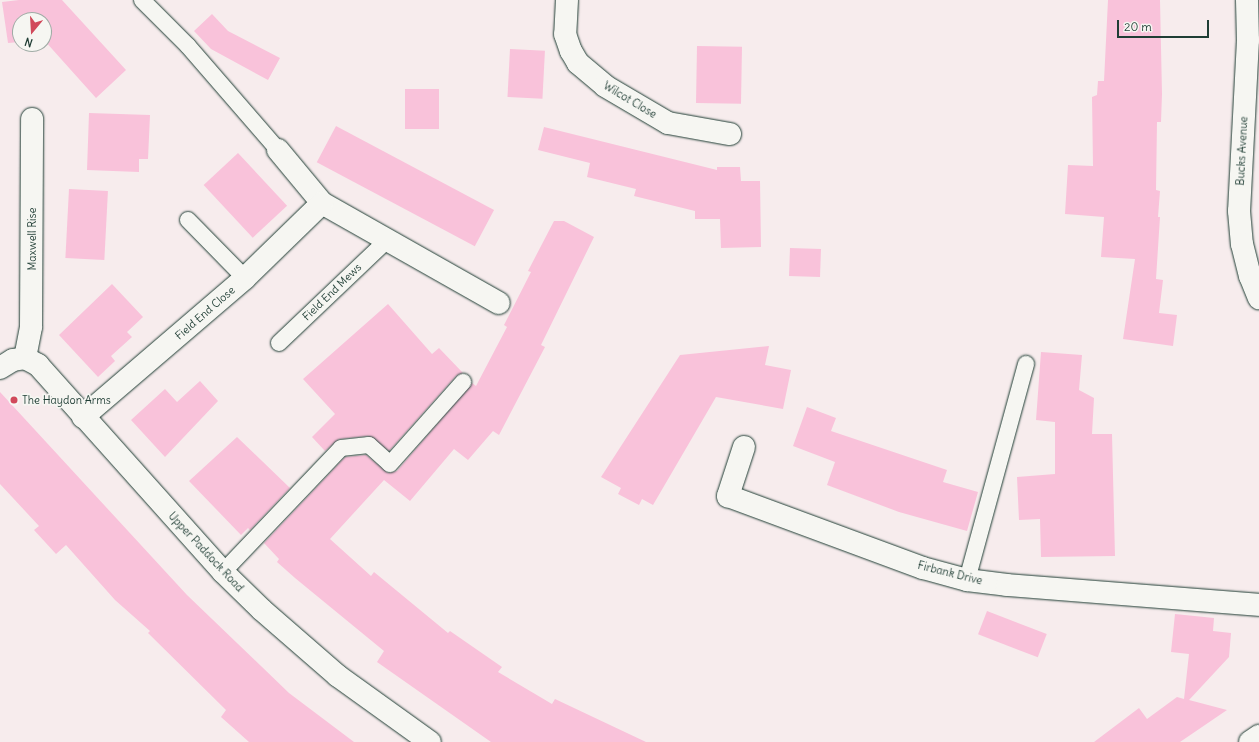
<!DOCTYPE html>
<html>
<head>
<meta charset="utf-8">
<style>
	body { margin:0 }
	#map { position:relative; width:1259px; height:742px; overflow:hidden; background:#f7eced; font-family:Delius,sans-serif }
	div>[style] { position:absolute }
	.building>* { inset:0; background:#f9c2da; transform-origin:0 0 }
	.roads { filter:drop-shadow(0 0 1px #1f3d34) drop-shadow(0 0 1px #1f3d34) }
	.lane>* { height:16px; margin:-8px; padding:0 8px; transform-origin:8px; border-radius:8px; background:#f6f6f2 }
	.street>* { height:22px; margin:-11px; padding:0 11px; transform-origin:11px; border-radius:11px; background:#f6f6f2 }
	.dots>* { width:11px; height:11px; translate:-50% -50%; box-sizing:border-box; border:2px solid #f6f6f2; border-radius:50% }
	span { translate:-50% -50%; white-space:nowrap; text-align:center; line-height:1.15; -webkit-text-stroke:3.5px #f6f6f2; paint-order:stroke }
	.street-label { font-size:11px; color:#1f3d34 }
	.poi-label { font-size:11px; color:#1f3d34 }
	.left { translate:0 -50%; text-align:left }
	.north { position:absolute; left:12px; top:12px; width:40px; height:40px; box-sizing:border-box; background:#f6f6f2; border:1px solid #a0aca6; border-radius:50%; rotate:198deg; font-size:11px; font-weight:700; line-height:16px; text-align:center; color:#1f3d34 }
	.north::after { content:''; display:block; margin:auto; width:14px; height:18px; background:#d1495b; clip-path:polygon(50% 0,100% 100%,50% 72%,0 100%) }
	.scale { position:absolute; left:1117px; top:20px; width:92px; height:18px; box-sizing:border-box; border:2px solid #1f3d34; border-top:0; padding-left:5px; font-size:12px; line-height:14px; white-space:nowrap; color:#1f3d34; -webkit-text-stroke:3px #f6f6f2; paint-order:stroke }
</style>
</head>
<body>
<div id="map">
	<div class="building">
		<div style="clip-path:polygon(19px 0,62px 0,126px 70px,96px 98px,44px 40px,44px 20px,20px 20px,20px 42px,8px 43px,2px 2px)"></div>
		<div style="clip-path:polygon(1108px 0,1160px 0,1162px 94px,1161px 122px,1157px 122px,1156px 190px,1160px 191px,1158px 217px,1160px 217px,1156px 279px,1163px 280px,1159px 313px,1177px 315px,1173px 346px,1123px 339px,1135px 259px,1101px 257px,1104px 217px,1065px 214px,1068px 165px,1093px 166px,1092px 97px,1097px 95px,1098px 81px,1104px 81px)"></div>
		<div style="clip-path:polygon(212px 14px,228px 31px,280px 58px,268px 80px,211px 49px,194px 31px)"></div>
		<div style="left:697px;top:46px;width:45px;height:57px;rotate:1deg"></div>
		<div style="left:510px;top:49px;width:35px;height:48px;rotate:3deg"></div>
		<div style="left:405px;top:89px;width:34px;height:40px"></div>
		<div style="clip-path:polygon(89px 113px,150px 115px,148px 159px,139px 159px,139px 172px,87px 170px)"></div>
		<div style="left:336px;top:126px;width:179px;height:41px;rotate:28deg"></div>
		<div style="clip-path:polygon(544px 127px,717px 170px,717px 167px,740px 167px,741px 181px,760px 181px,761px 247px,721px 248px,720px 219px,695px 219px,695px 211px,634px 196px,636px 189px,587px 177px,590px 163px,538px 150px)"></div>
		<div style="left:238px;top:153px;width:72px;height:47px;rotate:47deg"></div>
		<div style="left:69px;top:189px;width:39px;height:69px;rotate:3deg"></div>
		<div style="clip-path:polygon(554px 221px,564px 221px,594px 237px,541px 345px,545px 347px,499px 435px,493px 431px,468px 460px,454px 449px,410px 501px,384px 480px,330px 539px,371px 576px,374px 572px,448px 633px,450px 631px,502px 667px,498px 672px,552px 704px,555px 699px,646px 742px,491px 742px,377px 662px,384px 651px,295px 578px,277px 562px,279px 559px,264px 543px,345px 457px,366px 455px,388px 473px,397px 471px,472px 383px,476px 386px,507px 327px,504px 325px,531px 272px,528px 271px)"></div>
		<div style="left:790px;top:248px;width:31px;height:28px;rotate:2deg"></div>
		<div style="clip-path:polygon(112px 284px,143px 317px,127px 332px,132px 337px,111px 356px,115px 361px,98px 377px,59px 335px)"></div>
		<div style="clip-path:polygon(388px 304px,432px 354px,439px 348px,463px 373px,456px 376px,389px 451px,368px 436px,339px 439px,325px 451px,312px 437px,335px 414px,303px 379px)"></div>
		<div style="clip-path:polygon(769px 346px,765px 365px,791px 370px,783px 409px,716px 397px,653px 505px,642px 499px,639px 505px,618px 494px,621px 488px,601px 477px,680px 355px)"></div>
		<div style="clip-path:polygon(1041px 352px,1082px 355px,1079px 390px,1094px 398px,1092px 434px,1112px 434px,1115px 556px,1041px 557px,1040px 519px,1019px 520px,1017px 477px,1055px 474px,1055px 422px,1036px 420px)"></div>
		<div style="clip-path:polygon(200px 381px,218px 401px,165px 457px,131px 420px,165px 389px,177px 402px)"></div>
		<div style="clip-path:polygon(0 392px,187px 595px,289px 693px,354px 742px,249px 742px,221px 717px,226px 710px,148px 633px,150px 631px,115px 600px,66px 545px,56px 554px,34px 530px,39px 526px,0 484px)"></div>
		<div style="clip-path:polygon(807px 407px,836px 418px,831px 431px,947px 470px,943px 482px,978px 492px,967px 531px,899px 512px,827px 485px,835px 462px,793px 446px)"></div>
		<div style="clip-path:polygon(237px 437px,290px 488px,250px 530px,248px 528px,241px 535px,189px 481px)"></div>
		<div style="left:987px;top:611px;width:64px;height:25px;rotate:21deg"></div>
		<div style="clip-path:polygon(1175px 614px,1214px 618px,1213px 631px,1231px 633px,1229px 657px,1189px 700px,1227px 710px,1180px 742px,1094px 742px,1139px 708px,1147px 719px,1177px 697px,1184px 699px,1189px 654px,1171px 652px)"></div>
	</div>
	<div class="roads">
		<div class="lane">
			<div style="left:142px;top:0;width:65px;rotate:45deg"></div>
			<div style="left:188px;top:46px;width:138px;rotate:49.1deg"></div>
			<div style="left:188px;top:220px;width:81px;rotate:45.5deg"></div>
			<div style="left:279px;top:343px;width:148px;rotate:-43.6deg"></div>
			<div style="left:223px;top:572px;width:171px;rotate:-46.4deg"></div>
			<div style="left:341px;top:448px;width:28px;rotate:-6deg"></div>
			<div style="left:369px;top:445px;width:28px;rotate:42deg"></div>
			<div style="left:390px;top:464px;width:110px;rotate:-48.3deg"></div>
			<div style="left:967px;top:580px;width:224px;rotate:-74.7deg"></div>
		</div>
		<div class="street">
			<div style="left:567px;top:0;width:34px;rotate:93deg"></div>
			<div style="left:565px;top:34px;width:18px;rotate:71deg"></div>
			<div style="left:571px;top:51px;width:14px;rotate:60deg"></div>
			<div style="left:578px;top:63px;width:35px;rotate:40deg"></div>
			<div style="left:605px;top:86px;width:73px;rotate:30.4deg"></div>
			<div style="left:668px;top:123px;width:63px;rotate:10.1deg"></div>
			<div style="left:1247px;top:0;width:40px;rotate:88.6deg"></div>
			<div style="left:1248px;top:40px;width:171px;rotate:93deg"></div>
			<div style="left:1239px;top:211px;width:33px;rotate:85deg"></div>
			<div style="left:1242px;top:244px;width:33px;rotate:76deg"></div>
			<div style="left:1250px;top:276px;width:24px;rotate:68deg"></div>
			<div style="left:278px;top:150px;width:69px;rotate:50.3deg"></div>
			<div style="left:322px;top:203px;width:203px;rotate:29.5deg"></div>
			<div style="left:25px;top:358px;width:32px;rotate:-79deg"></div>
			<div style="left:31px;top:327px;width:208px;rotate:-89.7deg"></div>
			<div style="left:0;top:368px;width:15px;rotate:-32deg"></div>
			<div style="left:13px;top:360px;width:12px;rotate:-9deg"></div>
			<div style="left:25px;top:358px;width:15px;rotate:28deg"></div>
			<div style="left:38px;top:365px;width:278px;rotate:48.2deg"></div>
			<div style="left:223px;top:572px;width:54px;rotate:44.3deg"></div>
			<div style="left:262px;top:610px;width:101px;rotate:41deg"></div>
			<div style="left:338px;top:676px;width:113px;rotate:35.7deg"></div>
			<div style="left:83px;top:417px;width:213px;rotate:-40.6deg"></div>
			<div style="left:245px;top:278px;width:107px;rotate:-44.2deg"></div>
			<div style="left:744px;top:447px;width:52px;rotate:108.1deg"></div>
			<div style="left:728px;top:496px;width:208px;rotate:20.3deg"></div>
			<div style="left:923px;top:568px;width:46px;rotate:15.3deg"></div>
			<div style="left:967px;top:580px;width:40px;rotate:7.1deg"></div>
			<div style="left:1007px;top:585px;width:253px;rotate:4.5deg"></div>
			<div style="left:1250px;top:742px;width:11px;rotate:-34deg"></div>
		</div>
	</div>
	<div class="dots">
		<div style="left:14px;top:400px;background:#d1495b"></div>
	</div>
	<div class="street-label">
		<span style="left:630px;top:100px;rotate:31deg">Wilcot Close</span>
		<span style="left:1242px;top:151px;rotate:-87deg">Bucks Avenue</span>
		<span style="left:32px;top:239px;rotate:-90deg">Maxwell Rise</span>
		<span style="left:332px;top:292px;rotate:-44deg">Field End Mews</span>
		<span style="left:205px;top:313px;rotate:-41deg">Field End Close</span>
		<span style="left:206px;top:552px;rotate:47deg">Upper Paddock Road</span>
		<span style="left:950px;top:573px;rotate:14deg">Firbank Drive</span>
	</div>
	<div class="poi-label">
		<span class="left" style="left:22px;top:400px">The Haydon Arms</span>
	</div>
	<div class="north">N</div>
	<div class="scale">20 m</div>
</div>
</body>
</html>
